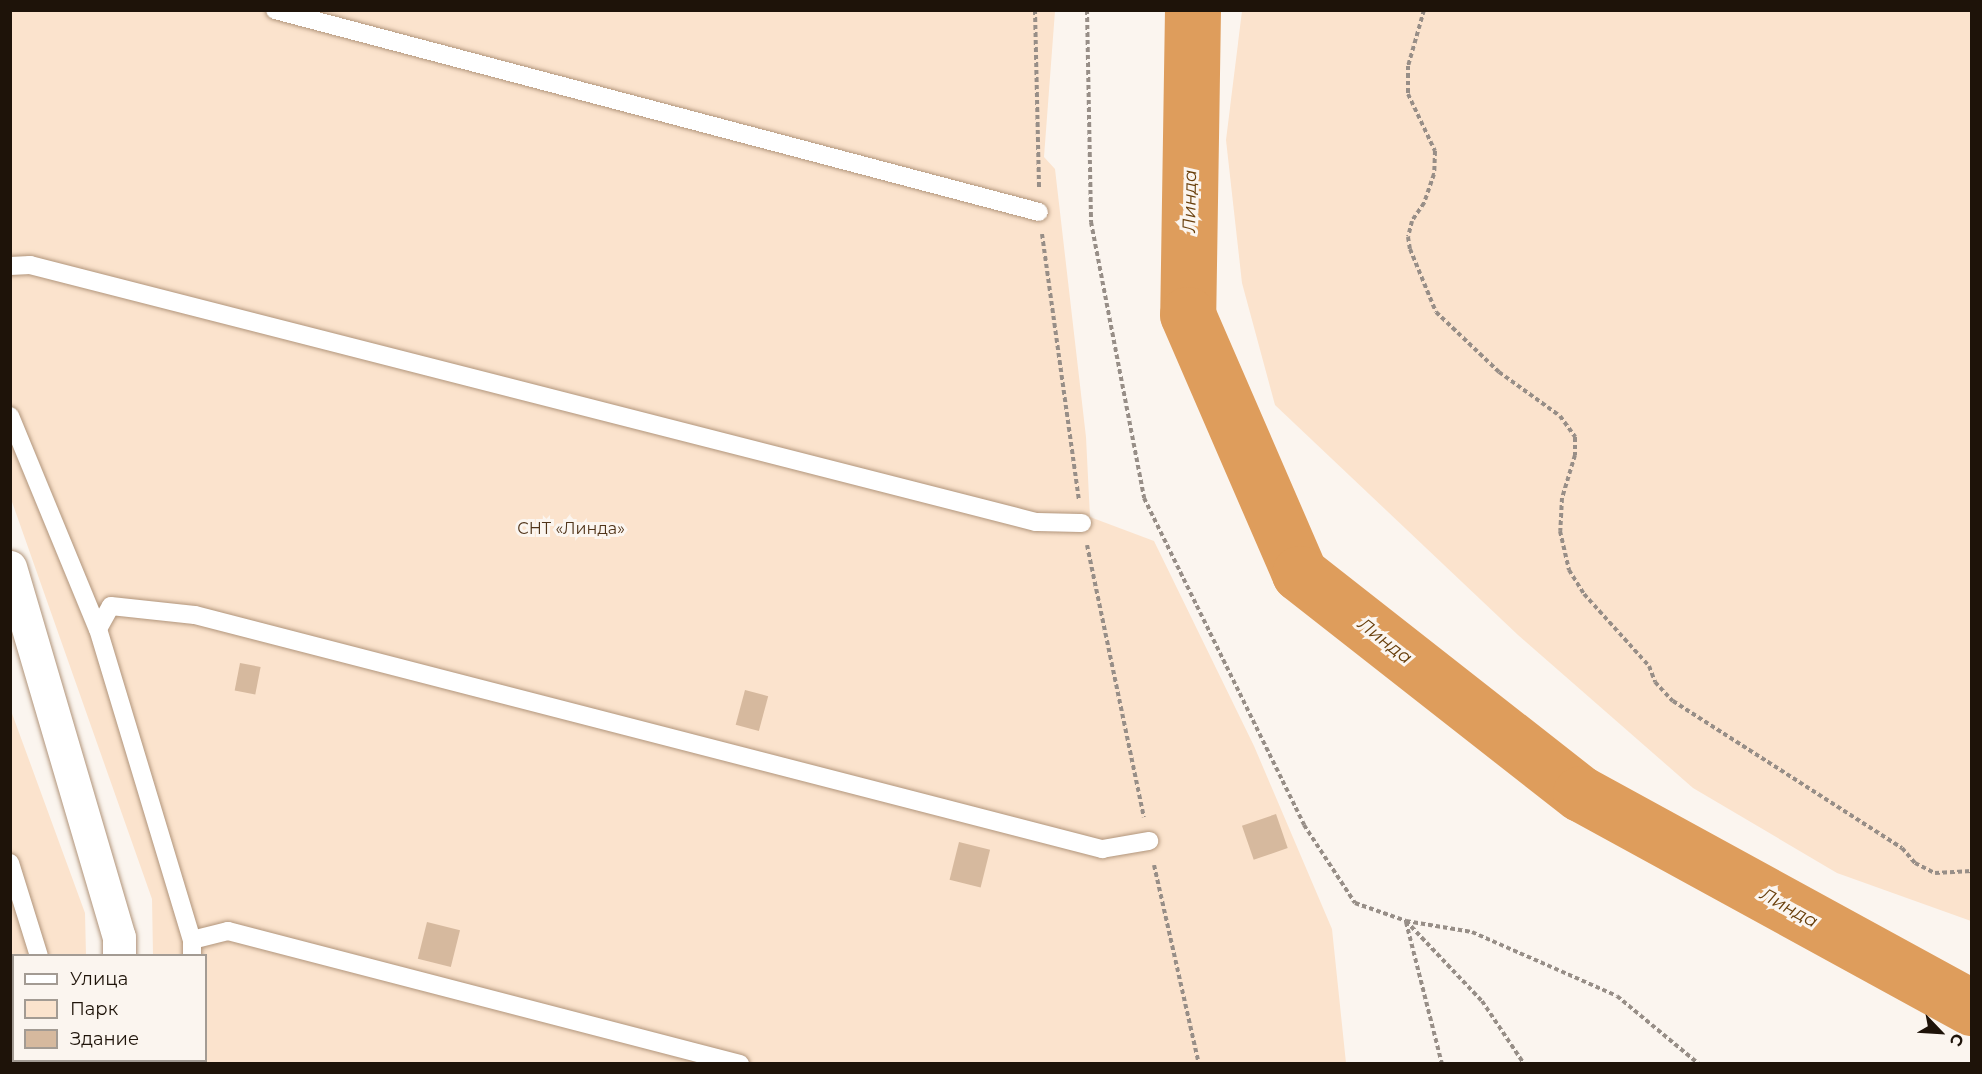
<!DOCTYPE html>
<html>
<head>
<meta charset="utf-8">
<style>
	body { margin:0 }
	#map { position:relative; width:1982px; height:1074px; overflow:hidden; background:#fbf5ef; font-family:Montserrat,sans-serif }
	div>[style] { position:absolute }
	.green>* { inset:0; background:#fbe3cd }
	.river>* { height:56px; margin:-28px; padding:0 28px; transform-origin:28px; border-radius:28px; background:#de9d5c }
	.building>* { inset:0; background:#d6b99e; transform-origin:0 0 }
	.path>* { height:4px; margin-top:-2px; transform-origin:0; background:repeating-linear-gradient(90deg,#978e87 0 4.5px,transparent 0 7.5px) }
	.roads { filter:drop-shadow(0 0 2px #b1957b) drop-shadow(0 0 2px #b1957b) }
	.lane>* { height:18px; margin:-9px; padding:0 9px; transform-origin:9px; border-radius:9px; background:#fff }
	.street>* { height:33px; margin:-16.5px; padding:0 16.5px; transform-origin:16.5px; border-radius:16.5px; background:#fff }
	span { translate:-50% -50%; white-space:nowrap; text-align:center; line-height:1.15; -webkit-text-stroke:6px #fbf5ef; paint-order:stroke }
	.park-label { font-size:16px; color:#503419 }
	.water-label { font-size:18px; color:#683e0a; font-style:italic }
	.frame { position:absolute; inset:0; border:12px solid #1e1309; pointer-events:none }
	.legend { position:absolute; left:12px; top:954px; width:195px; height:108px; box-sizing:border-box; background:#fbf5ef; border:2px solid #a39b93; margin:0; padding:8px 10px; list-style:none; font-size:18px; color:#1e1309 }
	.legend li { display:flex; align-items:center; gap:12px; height:30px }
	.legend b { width:30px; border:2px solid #a39b93 }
	.north { position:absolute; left:1910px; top:1002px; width:60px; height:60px; -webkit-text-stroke:4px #fbf5ef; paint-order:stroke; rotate:115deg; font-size:16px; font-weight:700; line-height:24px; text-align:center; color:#1e1309 }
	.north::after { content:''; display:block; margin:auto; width:21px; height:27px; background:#1e1309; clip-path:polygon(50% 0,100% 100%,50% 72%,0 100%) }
</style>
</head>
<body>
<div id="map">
	<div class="green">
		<div style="clip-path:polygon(10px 11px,1055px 11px,1044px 157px,1055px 169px,1086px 437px,1090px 517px,1154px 541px,1254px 746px,1332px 929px,1346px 1063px,157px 1063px,206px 1060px,206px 956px,153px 955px,152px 899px,11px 499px)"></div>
		<div style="clip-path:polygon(1242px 11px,1971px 11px,1971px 921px,1837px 873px,1693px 788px,1518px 635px,1275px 405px,1242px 283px,1226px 140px)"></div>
		<div style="clip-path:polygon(10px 708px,85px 913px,86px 955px,14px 956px,14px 1060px,88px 1063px,11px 1063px)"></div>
	</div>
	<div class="river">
		<div style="left:1193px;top:10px;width:305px;rotate:90.9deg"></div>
		<div style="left:1188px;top:315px;width:282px;rotate:66.6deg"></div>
		<div style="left:1300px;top:574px;width:357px;rotate:38.1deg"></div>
		<div style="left:1581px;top:794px;width:446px;rotate:28.7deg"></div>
	</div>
	<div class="building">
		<div style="left:240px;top:663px;width:21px;height:28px;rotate:11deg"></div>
		<div style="left:745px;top:690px;width:24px;height:36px;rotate:15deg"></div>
		<div style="left:1276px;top:814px;width:36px;height:36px;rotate:71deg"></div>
		<div style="left:959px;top:842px;width:32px;height:39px;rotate:14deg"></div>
		<div style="left:427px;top:922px;width:34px;height:38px;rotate:14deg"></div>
	</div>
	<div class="path">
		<div style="left:1035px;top:10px;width:177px;rotate:88.7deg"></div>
		<div style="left:1087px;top:10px;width:212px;rotate:88.9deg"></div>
		<div style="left:1091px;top:222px;width:281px;rotate:79.1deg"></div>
		<div style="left:1144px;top:498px;width:364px;rotate:63.9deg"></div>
		<div style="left:1304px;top:825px;width:93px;rotate:56.8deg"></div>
		<div style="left:1355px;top:903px;width:54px;rotate:19.4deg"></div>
		<div style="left:1406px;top:921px;width:67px;rotate:9.5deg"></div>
		<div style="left:1472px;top:932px;width:158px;rotate:23.8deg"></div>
		<div style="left:1617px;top:996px;width:107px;rotate:39.7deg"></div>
		<div style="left:1424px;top:10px;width:58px;rotate:105.9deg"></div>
		<div style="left:1408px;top:66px;width:28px;rotate:90deg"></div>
		<div style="left:1408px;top:94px;width:63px;rotate:64.7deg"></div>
		<div style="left:1435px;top:151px;width:23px;rotate:92deg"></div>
		<div style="left:1434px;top:174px;width:31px;rotate:109deg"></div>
		<div style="left:1424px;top:203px;width:22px;rotate:124deg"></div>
		<div style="left:1412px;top:221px;width:16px;rotate:104deg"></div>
		<div style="left:1408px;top:237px;width:12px;rotate:81deg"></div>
		<div style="left:1410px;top:249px;width:68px;rotate:67.6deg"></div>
		<div style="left:1436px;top:312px;width:87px;rotate:43.6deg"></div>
		<div style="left:1499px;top:372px;width:75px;rotate:35.8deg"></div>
		<div style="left:1560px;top:416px;width:26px;rotate:54deg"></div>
		<div style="left:1575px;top:437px;width:18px;rotate:90deg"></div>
		<div style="left:1575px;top:455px;width:45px;rotate:106.8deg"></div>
		<div style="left:1562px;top:498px;width:33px;rotate:93deg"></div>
		<div style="left:1560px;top:531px;width:40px;rotate:77deg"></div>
		<div style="left:1569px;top:570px;width:28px;rotate:58deg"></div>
		<div style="left:1584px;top:594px;width:97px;rotate:47.9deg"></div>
		<div style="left:1649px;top:666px;width:17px;rotate:69deg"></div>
		<div style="left:1655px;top:682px;width:26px;rotate:47deg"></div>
		<div style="left:1673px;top:701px;width:272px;rotate:32.7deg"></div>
		<div style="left:1902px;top:848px;width:20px;rotate:49deg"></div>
		<div style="left:1915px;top:863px;width:22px;rotate:27deg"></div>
		<div style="left:1935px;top:873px;width:37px;rotate:-3deg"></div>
		<div style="left:1042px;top:234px;width:269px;rotate:82.1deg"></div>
		<div style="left:1087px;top:545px;width:278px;rotate:78.2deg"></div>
		<div style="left:1154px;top:865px;width:204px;rotate:77.3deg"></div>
		<div style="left:1406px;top:921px;width:110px;rotate:46.5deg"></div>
		<div style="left:1482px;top:1001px;width:76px;rotate:56.3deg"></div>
		<div style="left:1406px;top:922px;width:146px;rotate:75.8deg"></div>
	</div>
	<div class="roads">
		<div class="lane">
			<div style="left:275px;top:10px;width:790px;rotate:14.81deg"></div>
			<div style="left:10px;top:266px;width:20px;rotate:-3deg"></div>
			<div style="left:30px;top:265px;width:1038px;rotate:14.33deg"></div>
			<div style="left:1036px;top:522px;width:46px;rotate:1.2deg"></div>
			<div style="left:10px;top:416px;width:230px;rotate:67.6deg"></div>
			<div style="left:98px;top:629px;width:325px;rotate:73.2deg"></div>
			<div style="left:192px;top:940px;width:16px;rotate:90deg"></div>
			<div style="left:98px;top:629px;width:26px;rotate:-61deg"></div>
			<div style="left:111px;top:606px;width:84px;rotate:6.1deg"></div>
			<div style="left:195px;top:615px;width:937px;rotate:14.47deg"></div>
			<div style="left:1102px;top:849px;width:48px;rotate:-9.7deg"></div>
			<div style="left:10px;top:863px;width:97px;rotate:72.7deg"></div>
			<div style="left:192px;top:940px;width:37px;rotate:-14deg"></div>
			<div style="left:228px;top:931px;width:529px;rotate:14.56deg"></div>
			<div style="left:51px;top:1064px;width:4px;rotate:-90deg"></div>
			<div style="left:191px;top:1064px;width:4px;rotate:-90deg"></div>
		</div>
		<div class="street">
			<div style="left:10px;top:567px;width:386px;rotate:73.6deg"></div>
			<div style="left:119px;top:937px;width:19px;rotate:90deg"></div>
			<div style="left:120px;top:1060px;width:4px;rotate:90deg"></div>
		</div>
	</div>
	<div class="park-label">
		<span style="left:571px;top:529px">СНТ «Линда»</span>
	</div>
	<div class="water-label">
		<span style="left:1190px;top:201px;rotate:-89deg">Линда</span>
		<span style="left:1385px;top:641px;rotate:38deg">Линда</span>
		<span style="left:1789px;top:908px;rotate:29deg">Линда</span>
	</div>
	<div class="frame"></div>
	<ul class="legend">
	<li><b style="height:8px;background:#fff"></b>Улица</li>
	<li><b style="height:16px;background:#fbe3cd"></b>Парк</li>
	<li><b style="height:16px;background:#d6b99e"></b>Здание</li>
	</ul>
	<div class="north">С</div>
</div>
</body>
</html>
